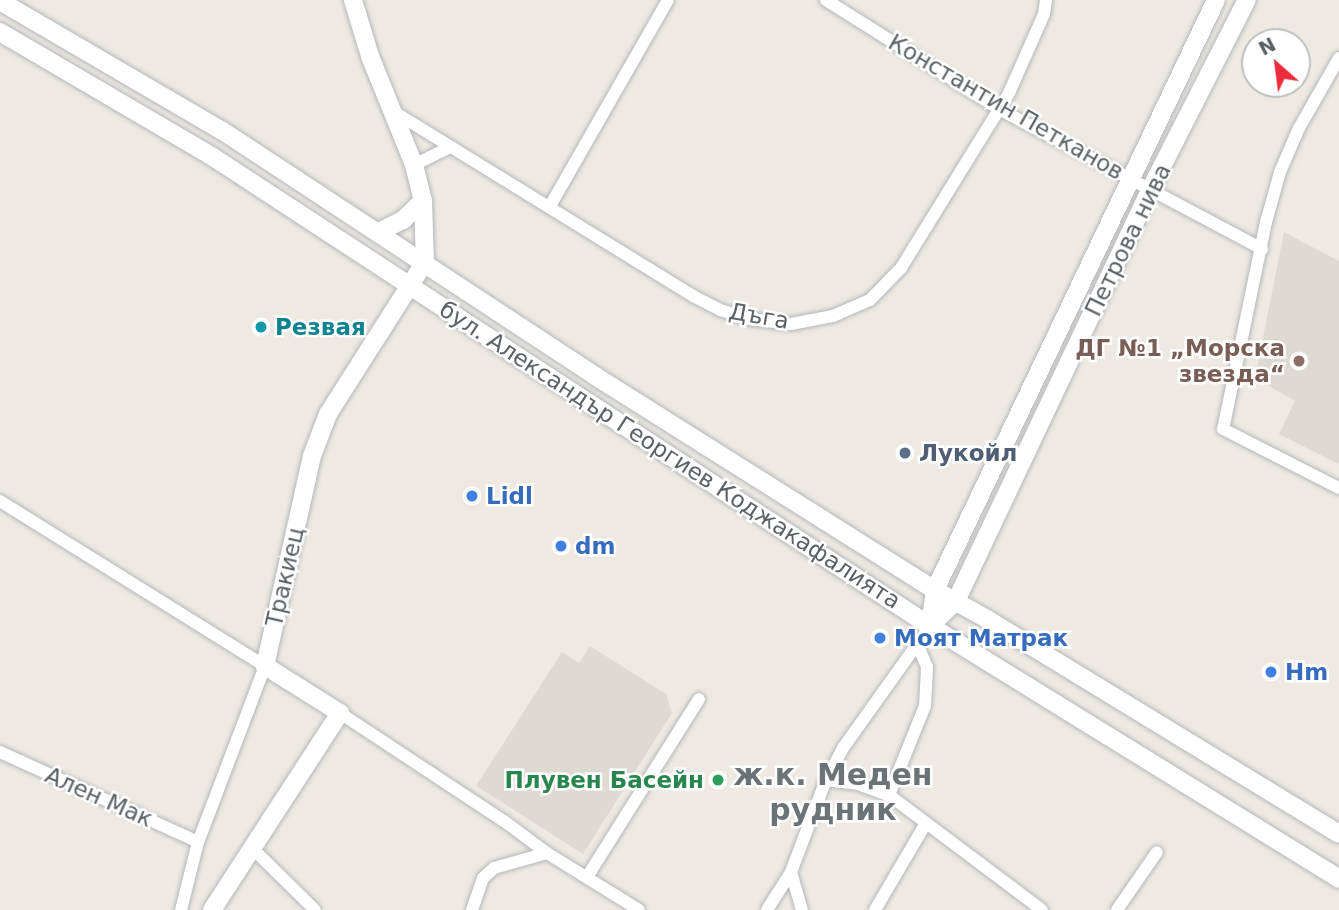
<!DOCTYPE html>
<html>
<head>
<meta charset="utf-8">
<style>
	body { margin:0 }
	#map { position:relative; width:1339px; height:910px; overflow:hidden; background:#eeeae3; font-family:"DejaVu Sans",sans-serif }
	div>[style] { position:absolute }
	.education>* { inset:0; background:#dedad1 }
	.roads { filter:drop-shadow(0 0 2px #b4b7bb) drop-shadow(0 0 2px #b4b7bb) }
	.street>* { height:12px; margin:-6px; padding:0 6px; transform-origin:6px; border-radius:6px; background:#fff }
	.secondary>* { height:18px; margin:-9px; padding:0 9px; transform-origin:9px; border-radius:9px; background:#fff }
	.dots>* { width:19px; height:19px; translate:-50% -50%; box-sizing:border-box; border:4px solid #fff; border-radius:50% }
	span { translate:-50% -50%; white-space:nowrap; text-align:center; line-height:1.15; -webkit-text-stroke:5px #fff; paint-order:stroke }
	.street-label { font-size:23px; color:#5b6164 }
	.culture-label { font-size:23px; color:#0d838f; font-weight:700 }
	.left { translate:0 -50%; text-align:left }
	.education-label { font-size:23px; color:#785e54; font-weight:700 }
	.right { translate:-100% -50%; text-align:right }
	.service-label { font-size:23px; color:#4e5e75; font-weight:700 }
	.shop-label { font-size:23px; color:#366cbe; font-weight:700 }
	.leisure-label { font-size:23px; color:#27864d; font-weight:700 }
	.district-label { font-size:30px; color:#6c7376; font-weight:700 }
	.north { position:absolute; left:1241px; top:28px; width:70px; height:70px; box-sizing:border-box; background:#fff; border:2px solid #bdc0c1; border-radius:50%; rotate:332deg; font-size:19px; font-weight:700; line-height:28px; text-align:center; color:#5b6164 }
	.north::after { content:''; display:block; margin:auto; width:24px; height:32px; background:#ec2c3c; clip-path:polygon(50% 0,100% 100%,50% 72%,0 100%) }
</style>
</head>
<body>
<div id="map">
	<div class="education">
		<div style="clip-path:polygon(1284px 232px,1339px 261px,1339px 464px,1279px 434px,1295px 401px,1255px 378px)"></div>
		<div style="clip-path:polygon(590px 646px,666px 694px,672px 713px,583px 854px,476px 786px,562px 652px,579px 663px)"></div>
	</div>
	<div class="roads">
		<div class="street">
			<div style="left:826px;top:0;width:204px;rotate:32.2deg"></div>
			<div style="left:999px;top:109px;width:298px;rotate:28deg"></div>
			<div style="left:1339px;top:58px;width:81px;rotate:119.7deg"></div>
			<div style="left:1299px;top:128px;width:48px;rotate:113.4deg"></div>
			<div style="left:1280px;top:172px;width:52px;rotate:105.6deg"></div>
			<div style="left:1266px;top:222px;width:211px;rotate:101.7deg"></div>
			<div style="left:1223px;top:429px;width:130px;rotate:27deg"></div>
			<div style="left:391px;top:110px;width:355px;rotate:31.6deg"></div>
			<div style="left:693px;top:296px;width:30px;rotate:27deg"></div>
			<div style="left:720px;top:310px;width:31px;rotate:17deg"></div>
			<div style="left:750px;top:319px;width:41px;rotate:7deg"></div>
			<div style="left:791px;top:324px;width:43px;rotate:-10.8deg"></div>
			<div style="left:833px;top:316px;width:40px;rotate:-23.4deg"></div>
			<div style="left:870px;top:300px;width:45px;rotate:-45.9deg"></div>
			<div style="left:901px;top:268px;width:206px;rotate:-58.3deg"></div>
			<div style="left:1009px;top:93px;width:86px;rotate:-66.1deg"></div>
			<div style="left:1044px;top:14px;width:14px;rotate:-82deg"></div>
			<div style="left:414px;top:165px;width:40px;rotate:-26.6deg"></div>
			<div style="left:550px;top:206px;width:237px;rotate:-60.2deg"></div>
			<div style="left:0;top:501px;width:312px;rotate:31.9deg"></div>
			<div style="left:265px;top:666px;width:188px;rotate:110.8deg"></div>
			<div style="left:198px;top:842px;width:70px;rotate:104deg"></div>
			<div style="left:340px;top:713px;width:196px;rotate:33.4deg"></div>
			<div style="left:504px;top:821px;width:54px;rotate:36.7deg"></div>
			<div style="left:547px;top:853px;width:108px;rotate:31.8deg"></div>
			<div style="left:0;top:752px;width:217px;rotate:24.4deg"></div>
			<div style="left:826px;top:780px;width:32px;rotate:7deg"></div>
			<div style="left:858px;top:784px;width:33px;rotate:20deg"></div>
			<div style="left:889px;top:795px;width:191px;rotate:36.9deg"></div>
			<div style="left:889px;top:795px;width:96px;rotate:-68deg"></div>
			<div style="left:925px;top:706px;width:39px;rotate:-87deg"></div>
			<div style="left:927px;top:667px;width:25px;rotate:-113deg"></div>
			<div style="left:252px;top:848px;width:88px;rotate:44.5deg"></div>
			<div style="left:791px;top:872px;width:40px;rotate:74deg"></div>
			<div style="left:587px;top:877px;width:210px;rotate:-57.8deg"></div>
			<div style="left:472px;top:910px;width:34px;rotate:-71deg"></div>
			<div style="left:483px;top:878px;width:15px;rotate:-42deg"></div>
			<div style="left:494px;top:868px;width:55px;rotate:-15.8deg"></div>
			<div style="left:767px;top:910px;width:45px;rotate:-57.7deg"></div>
			<div style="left:791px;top:872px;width:98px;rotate:-69.2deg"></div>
			<div style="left:826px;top:780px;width:36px;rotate:-62deg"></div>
			<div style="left:843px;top:748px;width:150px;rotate:-54.5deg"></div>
			<div style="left:875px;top:910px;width:101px;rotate:-59.6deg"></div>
			<div style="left:1117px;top:910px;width:70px;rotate:-55.4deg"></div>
		</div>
		<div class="secondary">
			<div style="left:0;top:1px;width:256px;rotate:30.3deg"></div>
			<div style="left:221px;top:130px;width:448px;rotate:33.3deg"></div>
			<div style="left:595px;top:376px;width:402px;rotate:32.2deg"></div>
			<div style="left:935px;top:590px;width:60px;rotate:29.1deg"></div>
			<div style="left:987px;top:619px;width:412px;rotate:31.4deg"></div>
			<div style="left:0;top:32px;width:247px;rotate:30.4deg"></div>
			<div style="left:213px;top:157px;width:857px;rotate:33.19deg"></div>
			<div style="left:930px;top:626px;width:481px;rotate:31.7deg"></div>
			<div style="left:379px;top:232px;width:27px;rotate:-27deg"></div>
			<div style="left:403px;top:220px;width:28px;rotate:-44deg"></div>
			<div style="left:930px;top:626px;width:36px;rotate:-44deg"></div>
			<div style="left:956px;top:601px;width:454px;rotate:-64.7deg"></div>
			<div style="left:1150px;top:190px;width:213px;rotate:-63deg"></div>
			<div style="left:930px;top:626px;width:36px;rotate:-82deg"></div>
			<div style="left:935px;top:590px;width:653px;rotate:-64.53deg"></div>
			<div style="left:212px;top:910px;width:235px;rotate:-57deg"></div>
			<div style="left:340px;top:713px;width:89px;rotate:-147.9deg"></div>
			<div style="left:265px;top:666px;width:215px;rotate:-77.4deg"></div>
			<div style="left:312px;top:456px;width:45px;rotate:-69.1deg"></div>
			<div style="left:328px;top:414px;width:180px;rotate:-57.5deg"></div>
			<div style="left:425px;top:262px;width:61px;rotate:-91.9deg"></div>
			<div style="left:423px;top:201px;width:37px;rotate:-104deg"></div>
			<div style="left:414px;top:165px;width:118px;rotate:-112deg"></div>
			<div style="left:370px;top:56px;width:59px;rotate:-106.9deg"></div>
		</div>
	</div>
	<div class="dots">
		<div style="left:261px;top:327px;background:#0f9aa8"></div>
		<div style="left:1299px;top:361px;background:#8d6e63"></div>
		<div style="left:905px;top:453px;background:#5c6f8a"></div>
		<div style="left:472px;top:496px;background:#3f7fe0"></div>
		<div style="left:561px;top:546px;background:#3f7fe0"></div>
		<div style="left:880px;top:638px;background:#3f7fe0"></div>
		<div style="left:1271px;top:672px;background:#3f7fe0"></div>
		<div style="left:718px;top:780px;background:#2e9e5b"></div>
	</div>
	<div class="street-label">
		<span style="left:1006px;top:107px;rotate:30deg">Константин Петканов</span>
		<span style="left:1128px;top:240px;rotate:-64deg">Петрова нива</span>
		<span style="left:759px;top:316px;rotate:10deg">Дъга</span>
		<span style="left:670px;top:455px;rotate:33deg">бул. Александър Георгиев Коджакафалията</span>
		<span style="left:285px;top:577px;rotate:-77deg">Тракиец</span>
		<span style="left:99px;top:797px;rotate:24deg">Ален Мак</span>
	</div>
	<div class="culture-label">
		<span class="left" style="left:275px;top:327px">Резвая</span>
	</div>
	<div class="education-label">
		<span class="right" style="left:1285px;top:361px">ДГ №1 „Морска<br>звезда“</span>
	</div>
	<div class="service-label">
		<span class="left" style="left:919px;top:453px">Лукойл</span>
	</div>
	<div class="shop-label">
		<span class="left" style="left:486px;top:496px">Lidl</span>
		<span class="left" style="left:575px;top:546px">dm</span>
		<span class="left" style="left:894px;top:638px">Моят Матрак</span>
		<span class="left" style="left:1285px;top:672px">Hm</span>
	</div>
	<div class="leisure-label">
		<span class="right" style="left:704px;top:780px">Плувен Басейн</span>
	</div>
	<div class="district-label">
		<span style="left:833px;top:792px">ж.к. Меден<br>рудник</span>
	</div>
	<div class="north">N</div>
</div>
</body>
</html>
